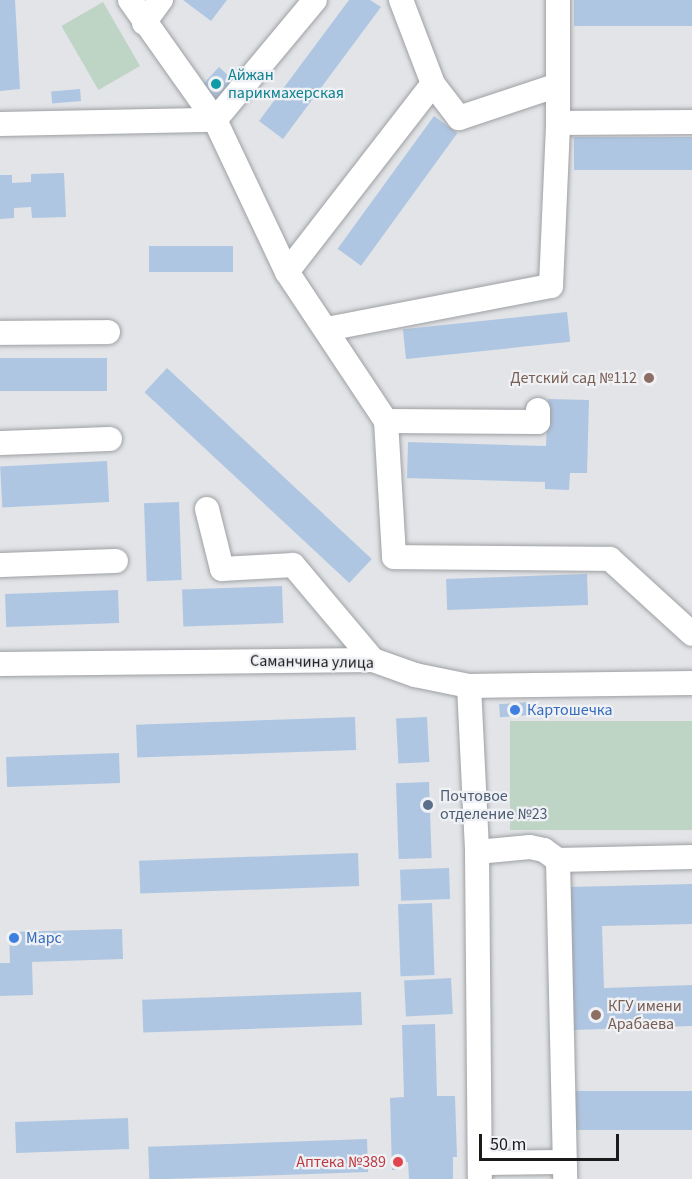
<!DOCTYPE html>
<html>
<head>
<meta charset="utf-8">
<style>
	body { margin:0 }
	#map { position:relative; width:692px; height:1179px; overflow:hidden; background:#e2e4e7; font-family:"Source Sans 3",sans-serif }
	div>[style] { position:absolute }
	.green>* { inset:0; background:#bed5c5; transform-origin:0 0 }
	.building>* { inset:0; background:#afc6e2; transform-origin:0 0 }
	.roads { filter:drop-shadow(0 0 2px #9ea0a3) drop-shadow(0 0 2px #9ea0a3) }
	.minor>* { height:24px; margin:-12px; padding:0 12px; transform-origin:12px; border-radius:12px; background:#fff }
	.dots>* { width:16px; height:16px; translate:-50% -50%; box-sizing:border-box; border:3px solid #eff1f4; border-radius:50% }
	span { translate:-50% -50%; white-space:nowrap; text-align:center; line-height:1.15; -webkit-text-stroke:4.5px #eff1f4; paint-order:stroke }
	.culture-label { font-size:16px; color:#0d838f }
	.left { translate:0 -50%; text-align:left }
	.education-label { font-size:16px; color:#785e54 }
	.right { translate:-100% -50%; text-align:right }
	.street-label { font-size:16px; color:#1a1a1b }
	.shop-label { font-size:16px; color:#366cbe }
	.service-label { font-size:16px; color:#4e5e75 }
	.health-label { font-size:16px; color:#be3a42 }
	.scale { position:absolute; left:479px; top:1134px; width:140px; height:27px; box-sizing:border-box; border:3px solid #1a1a1b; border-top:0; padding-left:8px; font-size:18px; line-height:21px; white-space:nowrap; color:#1a1a1b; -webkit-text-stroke:4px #eff1f4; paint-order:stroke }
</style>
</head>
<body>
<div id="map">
	<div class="green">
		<div style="left:103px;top:2px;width:74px;height:48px;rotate:60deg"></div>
		<div style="left:692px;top:721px;width:109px;height:182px;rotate:90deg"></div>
	</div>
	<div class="building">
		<div style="clip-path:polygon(0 0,15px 0,20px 89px,0 91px)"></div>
		<div style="clip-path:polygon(183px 0,227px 0,211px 21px)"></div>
		<div style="clip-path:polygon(349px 0,370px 0,381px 7px,283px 139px,259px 121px)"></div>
		<div style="left:574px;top:0;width:118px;height:26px"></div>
		<div style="left:219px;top:67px;width:22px;height:29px;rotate:43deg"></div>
		<div style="left:80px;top:89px;width:12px;height:29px;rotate:85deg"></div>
		<div style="left:434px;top:116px;width:29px;height:164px;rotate:36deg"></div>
		<div style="left:574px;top:137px;width:118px;height:33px"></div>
		<div style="clip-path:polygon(64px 173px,66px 217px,32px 218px,31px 207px,14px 208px,14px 218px,0 219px,0 175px,12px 175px,12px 183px,31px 182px,31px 174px)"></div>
		<div style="left:149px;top:246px;width:84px;height:26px"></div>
		<div style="left:567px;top:312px;width:30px;height:165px;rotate:84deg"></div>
		<div style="left:0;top:358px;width:107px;height:33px"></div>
		<div style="left:167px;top:368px;width:280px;height:33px;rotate:43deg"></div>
		<div style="clip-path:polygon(548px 399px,589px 400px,587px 473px,570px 473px,569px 490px,545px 489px,545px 482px,407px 478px,408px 442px,546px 446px)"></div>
		<div style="left:107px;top:461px;width:41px;height:107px;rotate:87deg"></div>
		<div style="left:179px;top:502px;width:78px;height:35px;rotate:88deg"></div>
		<div style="left:587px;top:574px;width:31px;height:141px;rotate:88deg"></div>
		<div style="left:282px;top:586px;width:37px;height:100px;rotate:88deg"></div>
		<div style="left:118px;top:590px;width:33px;height:113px;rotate:88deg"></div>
		<div style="left:530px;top:702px;width:13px;height:31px;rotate:86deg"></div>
		<div style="left:355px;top:717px;width:33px;height:219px;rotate:88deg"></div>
		<div style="left:427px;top:717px;width:45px;height:31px;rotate:87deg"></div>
		<div style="left:119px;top:753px;width:30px;height:113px;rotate:88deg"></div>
		<div style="left:429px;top:782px;width:76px;height:33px;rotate:88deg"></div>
		<div style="left:358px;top:853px;width:33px;height:219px;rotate:88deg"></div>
		<div style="left:449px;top:868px;width:31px;height:49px;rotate:88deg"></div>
		<div style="clip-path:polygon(692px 884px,692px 924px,602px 926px,604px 988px,692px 985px,692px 1026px,573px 1030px,569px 887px)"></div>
		<div style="left:432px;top:903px;width:72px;height:34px;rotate:88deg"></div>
		<div style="clip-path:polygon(122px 929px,123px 959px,32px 962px,33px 995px,0 996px,0 963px,10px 963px,9px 932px)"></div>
		<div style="left:451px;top:978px;width:36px;height:47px;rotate:87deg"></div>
		<div style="left:361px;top:992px;width:33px;height:219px;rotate:88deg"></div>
		<div style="clip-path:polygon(435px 1024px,437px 1096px,455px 1096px,457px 1157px,453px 1157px,453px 1179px,409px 1179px,408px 1162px,398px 1162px,398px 1170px,392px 1170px,390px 1098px,404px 1097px,402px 1025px)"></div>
		<div style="left:692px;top:1091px;width:39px;height:117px;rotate:90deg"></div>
		<div style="left:128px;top:1118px;width:31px;height:113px;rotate:88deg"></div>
		<div style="left:367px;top:1139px;width:33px;height:219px;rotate:88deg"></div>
	</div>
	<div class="roads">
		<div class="minor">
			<div style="left:130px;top:0;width:147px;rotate:54.7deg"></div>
			<div style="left:215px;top:120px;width:156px;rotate:-50.2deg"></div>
			<div style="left:401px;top:0;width:90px;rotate:69.1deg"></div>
			<div style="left:433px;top:84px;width:43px;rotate:52.6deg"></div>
			<div style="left:459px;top:118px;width:104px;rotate:-18.4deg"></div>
			<div style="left:558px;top:0;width:123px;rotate:90deg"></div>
			<div style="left:558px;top:123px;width:134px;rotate:-0.4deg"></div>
			<div style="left:144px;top:23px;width:29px;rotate:-54deg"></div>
			<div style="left:0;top:124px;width:215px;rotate:-1.1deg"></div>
			<div style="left:215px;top:120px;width:168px;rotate:64.7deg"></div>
			<div style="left:287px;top:272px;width:179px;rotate:56.4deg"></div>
			<div style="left:386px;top:421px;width:152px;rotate:0.4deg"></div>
			<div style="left:538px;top:422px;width:12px;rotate:-90deg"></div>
			<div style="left:287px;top:272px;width:238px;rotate:-52.2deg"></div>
			<div style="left:327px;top:329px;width:228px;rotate:-10.9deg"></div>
			<div style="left:551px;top:286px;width:163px;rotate:-87.5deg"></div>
			<div style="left:0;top:333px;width:108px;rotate:-0.5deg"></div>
			<div style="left:386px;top:421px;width:136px;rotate:86.6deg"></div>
			<div style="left:394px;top:557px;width:216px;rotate:0.5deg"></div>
			<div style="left:610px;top:559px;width:111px;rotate:42.4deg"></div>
			<div style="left:0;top:443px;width:110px;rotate:-2.1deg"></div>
			<div style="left:207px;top:509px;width:62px;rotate:76deg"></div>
			<div style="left:222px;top:569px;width:71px;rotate:-3.2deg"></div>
			<div style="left:293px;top:565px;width:124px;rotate:49.9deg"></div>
			<div style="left:0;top:565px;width:116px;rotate:-2deg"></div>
			<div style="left:0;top:664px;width:373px;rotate:-0.6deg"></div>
			<div style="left:373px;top:660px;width:45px;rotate:19.7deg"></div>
			<div style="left:415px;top:675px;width:55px;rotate:11.5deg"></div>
			<div style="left:469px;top:686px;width:223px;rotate:-0.8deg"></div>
			<div style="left:469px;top:686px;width:166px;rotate:87.2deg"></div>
			<div style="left:477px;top:852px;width:327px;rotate:89.5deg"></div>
			<div style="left:477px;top:852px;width:53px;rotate:-5.4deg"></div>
			<div style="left:530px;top:847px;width:14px;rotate:12deg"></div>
			<div style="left:544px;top:850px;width:17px;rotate:36deg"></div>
			<div style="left:558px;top:860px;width:319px;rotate:88.7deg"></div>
			<div style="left:558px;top:860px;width:134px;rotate:-1.3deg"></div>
			<div style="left:480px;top:1163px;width:84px;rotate:-0.7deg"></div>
		</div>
	</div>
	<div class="dots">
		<div style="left:216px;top:84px;background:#0f9aa8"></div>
		<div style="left:649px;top:378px;background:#8d6e63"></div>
		<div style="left:515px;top:710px;background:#3f7fe0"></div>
		<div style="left:428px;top:805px;background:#5c6f8a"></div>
		<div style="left:14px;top:938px;background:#3f7fe0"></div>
		<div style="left:596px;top:1015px;background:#8d6e63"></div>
		<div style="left:398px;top:1162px;background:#e0444e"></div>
	</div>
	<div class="culture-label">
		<span class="left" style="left:228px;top:84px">Айжан<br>парикмахерская</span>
	</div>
	<div class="education-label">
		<span class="right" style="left:637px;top:378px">Детский сад №112</span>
		<span class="left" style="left:608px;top:1015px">КГУ имени<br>Арабаева</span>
	</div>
	<div class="street-label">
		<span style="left:312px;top:662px;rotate:1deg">Саманчина улица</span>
	</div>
	<div class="shop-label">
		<span class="left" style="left:527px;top:710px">Картошечка</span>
		<span class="left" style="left:26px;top:938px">Марс</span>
	</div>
	<div class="service-label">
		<span class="left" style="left:440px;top:805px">Почтовое<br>отделение №23</span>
	</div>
	<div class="health-label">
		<span class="right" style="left:386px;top:1162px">Аптека №389</span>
	</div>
	<div class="scale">50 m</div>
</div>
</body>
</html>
